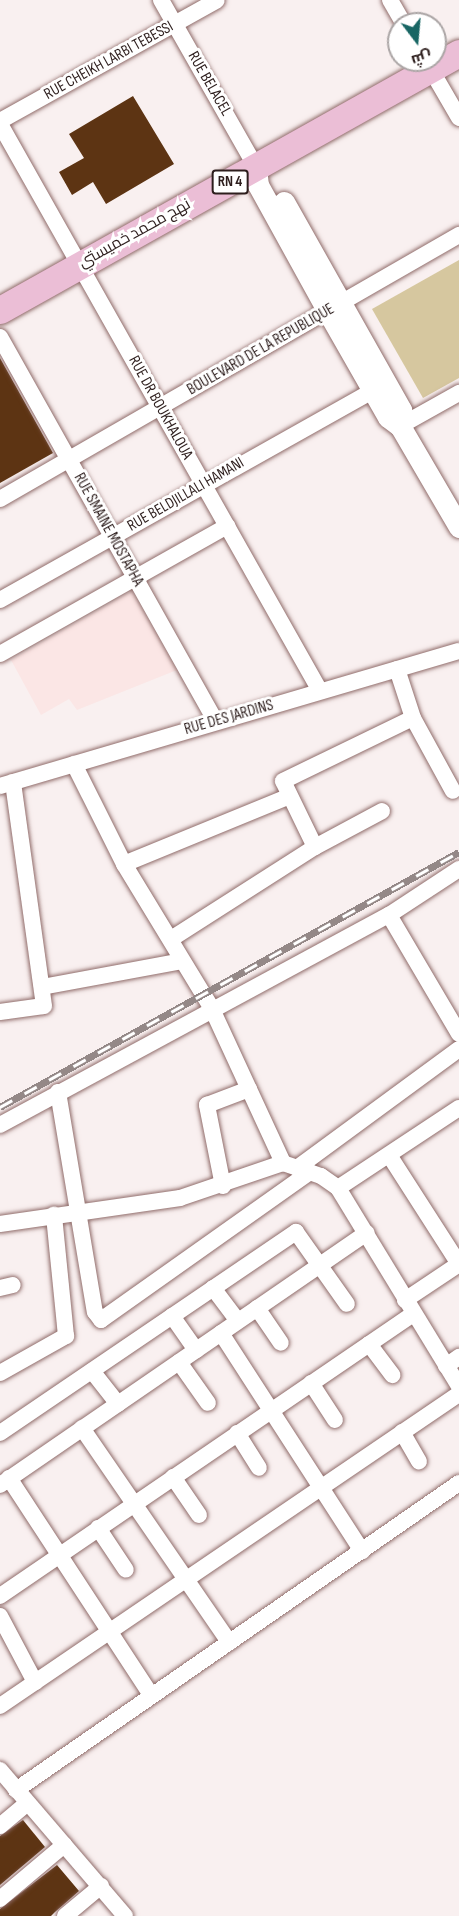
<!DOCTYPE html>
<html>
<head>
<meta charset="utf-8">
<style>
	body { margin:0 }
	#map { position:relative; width:459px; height:1916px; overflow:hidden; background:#f9f0f0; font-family:"Sofia Sans Condensed",Cairo,sans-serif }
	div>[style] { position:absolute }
	.built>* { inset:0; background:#fbe6e5 }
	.green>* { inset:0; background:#d6c79f }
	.building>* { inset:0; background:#5d3413 }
	.roads { filter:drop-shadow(0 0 2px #906c6a) drop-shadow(0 0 2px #906c6a) }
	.minor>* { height:16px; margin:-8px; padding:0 8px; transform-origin:8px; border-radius:8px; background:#fff }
	.tertiary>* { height:21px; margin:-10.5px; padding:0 10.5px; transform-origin:10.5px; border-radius:10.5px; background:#fff }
	.primary>* { height:27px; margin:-13.5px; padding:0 13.5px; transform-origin:13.5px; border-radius:13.5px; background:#ebbed6 }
	.rail>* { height:7px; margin-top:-3.5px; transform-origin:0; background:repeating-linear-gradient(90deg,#fff 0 14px,#948887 0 28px); box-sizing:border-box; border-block:2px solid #948887 }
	span { translate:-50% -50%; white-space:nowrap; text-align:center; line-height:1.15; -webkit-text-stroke:6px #fff; paint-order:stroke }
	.shield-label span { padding:2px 4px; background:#fff; border:2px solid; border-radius:4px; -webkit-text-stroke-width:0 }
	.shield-label { font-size:15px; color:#2d1e1d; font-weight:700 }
	.street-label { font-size:16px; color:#2d1e1d }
	.north { position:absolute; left:387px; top:12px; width:60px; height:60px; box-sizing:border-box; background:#fff; border:2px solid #aba5a5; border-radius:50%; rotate:164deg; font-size:16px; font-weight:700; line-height:24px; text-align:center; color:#2d1e1d }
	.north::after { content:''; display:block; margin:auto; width:21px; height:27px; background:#186664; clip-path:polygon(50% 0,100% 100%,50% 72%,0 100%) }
</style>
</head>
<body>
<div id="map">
	<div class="built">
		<div style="clip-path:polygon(132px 591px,177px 670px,77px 710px,69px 699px,41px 715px,11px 660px)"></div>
	</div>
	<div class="green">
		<div style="clip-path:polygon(459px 260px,459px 378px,423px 398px,372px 309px)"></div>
	</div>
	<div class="building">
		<div style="clip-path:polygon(133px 96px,174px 164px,106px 204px,93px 182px,72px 195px,59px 172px,84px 158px,69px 134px)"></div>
		<div style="clip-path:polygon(0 358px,53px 453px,0 483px)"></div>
		<div style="clip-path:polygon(23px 1820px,45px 1847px,0 1885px,0 1836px)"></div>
		<div style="clip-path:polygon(57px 1865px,79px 1891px,55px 1912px,51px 1916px,0 1916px,0 1909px)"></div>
	</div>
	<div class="roads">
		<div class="minor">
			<div style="left:161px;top:0;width:192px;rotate:60.4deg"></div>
			<div style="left:390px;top:0;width:28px;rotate:60deg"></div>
			<div style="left:426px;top:61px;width:66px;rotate:59.9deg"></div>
			<div style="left:0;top:121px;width:248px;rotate:-29.1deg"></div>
			<div style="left:0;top:124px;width:651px;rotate:60.56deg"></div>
			<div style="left:0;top:337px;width:441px;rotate:60.7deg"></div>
			<div style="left:400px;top:426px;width:68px;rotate:-29.2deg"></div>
			<div style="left:0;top:499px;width:530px;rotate:-29.91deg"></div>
			<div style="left:0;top:600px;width:428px;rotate:-29.3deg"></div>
			<div style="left:0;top:654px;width:261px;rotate:-29.4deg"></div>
			<div style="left:397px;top:669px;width:52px;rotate:71.9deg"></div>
			<div style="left:413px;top:718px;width:83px;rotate:61.3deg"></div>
			<div style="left:74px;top:764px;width:112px;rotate:63.4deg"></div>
			<div style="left:124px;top:864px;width:170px;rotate:58.7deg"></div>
			<div style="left:212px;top:1009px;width:170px;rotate:65.2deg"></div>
			<div style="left:283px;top:1163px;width:40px;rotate:18.9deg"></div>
			<div style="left:321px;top:1176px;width:21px;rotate:35deg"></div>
			<div style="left:338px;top:1188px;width:232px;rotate:58.6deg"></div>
			<div style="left:0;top:786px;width:478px;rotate:-16.4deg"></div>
			<div style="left:315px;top:847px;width:76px;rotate:-28.2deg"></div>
			<div style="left:124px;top:864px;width:179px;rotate:-22.3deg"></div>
			<div style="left:389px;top:915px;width:138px;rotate:59.5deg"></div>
			<div style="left:171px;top:939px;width:171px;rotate:-32.6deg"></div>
			<div style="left:315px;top:847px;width:73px;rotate:-115.9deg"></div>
			<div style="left:283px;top:781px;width:144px;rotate:-25.9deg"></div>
			<div style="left:42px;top:987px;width:142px;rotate:-10.5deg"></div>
			<div style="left:0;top:1012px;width:44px;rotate:-7.8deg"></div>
			<div style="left:44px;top:1006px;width:226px;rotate:-97.9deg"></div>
			<div style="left:58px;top:1092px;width:223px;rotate:80.5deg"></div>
			<div style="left:95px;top:1312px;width:10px;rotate:53deg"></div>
			<div style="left:101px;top:1320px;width:256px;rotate:-35.3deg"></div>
			<div style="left:0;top:1125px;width:442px;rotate:-28.4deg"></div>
			<div style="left:389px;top:915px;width:84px;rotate:-33.3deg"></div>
			<div style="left:389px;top:1155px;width:130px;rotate:57.3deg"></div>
			<div style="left:459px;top:1264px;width:65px;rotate:146.3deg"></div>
			<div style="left:297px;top:1168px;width:201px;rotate:-36.3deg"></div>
			<div style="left:223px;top:1186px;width:83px;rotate:-101.2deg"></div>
			<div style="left:207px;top:1105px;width:45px;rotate:-20.9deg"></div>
			<div style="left:338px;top:1188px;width:145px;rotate:-33.5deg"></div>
			<div style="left:0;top:1224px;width:182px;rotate:-8.2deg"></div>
			<div style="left:180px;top:1198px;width:109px;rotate:-18.8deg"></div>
			<div style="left:0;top:1288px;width:13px;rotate:-13deg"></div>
			<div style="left:213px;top:1288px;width:41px;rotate:52.9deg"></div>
			<div style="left:257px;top:1308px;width:42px;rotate:55.6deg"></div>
			<div style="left:172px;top:1316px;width:42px;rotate:54.8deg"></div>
			<div style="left:221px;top:1333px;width:260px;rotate:57.1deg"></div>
			<div style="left:369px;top:1344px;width:39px;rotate:53deg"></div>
			<div style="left:179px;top:1362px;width:50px;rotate:54.7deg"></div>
			<div style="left:446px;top:1366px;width:16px;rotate:-35deg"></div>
			<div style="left:92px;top:1371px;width:42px;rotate:51.8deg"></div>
			<div style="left:0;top:1373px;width:76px;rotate:-29.3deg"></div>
			<div style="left:66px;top:1336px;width:122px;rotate:-95.7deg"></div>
			<div style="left:311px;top:1383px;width:44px;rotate:57deg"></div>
			<div style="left:82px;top:1428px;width:260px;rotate:55.5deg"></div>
			<div style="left:402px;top:1432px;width:34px;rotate:60deg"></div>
			<div style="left:0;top:1433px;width:358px;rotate:-34.2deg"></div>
			<div style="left:296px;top:1232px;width:88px;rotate:54.7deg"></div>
			<div style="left:237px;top:1433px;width:41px;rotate:57.8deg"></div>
			<div style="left:173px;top:1477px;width:46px;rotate:55.6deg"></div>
			<div style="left:9px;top:1478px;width:259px;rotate:56.8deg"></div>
			<div style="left:0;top:1485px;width:445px;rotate:-34.5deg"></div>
			<div style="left:98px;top:1528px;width:50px;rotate:56.3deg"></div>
			<div style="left:0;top:1596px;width:500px;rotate:-34.33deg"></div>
			<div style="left:0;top:1616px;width:75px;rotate:62.1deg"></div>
			<div style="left:0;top:1706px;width:555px;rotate:-34.21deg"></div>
			<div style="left:0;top:1770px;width:192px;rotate:49.4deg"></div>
			<div style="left:16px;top:1790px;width:539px;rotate:-34.72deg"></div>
			<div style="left:0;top:1826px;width:35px;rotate:-40deg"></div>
			<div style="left:0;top:1899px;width:84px;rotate:-40.2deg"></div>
			<div style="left:65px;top:1916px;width:47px;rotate:-39.8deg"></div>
		</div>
		<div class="tertiary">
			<div style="left:256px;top:167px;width:18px;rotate:84deg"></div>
			<div style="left:258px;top:185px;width:145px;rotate:61.1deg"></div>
			<div style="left:328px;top:312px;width:121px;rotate:60.3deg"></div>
			<div style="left:388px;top:417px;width:15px;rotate:37deg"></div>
			<div style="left:400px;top:426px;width:117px;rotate:59.7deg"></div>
			<div style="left:284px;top:202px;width:239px;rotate:60.6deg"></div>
			<div style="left:401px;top:410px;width:16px;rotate:94deg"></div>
		</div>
		<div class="primary">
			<div style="left:0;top:310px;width:526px;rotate:-29.25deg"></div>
		</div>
	</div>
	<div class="rail">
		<div style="left:0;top:1107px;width:525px;rotate:-29.05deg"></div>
	</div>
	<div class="shield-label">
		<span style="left:230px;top:182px">RN 4</span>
	</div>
	<div class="street-label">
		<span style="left:109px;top:61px;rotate:-29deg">RUE CHEIKH LARBI TEBESSI</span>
		<span style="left:209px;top:84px;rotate:60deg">RUE BELACEL</span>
		<span style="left:135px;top:234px;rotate:-29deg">نهج محمد خميستي</span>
		<span style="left:261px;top:350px;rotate:-30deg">BOULEVARD DE LA REPUBLIQUE</span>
		<span style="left:160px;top:408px;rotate:61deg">RUE DR BOUKHALOUA</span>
		<span style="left:186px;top:495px;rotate:-30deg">RUE BELDJILLALI HAMANI</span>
		<span style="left:108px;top:530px;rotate:61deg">RUE SMAINE MOSTAPHA</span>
		<span style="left:229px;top:718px;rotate:-16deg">RUE DES JARDINS</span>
	</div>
	<div class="north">ش</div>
</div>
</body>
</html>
